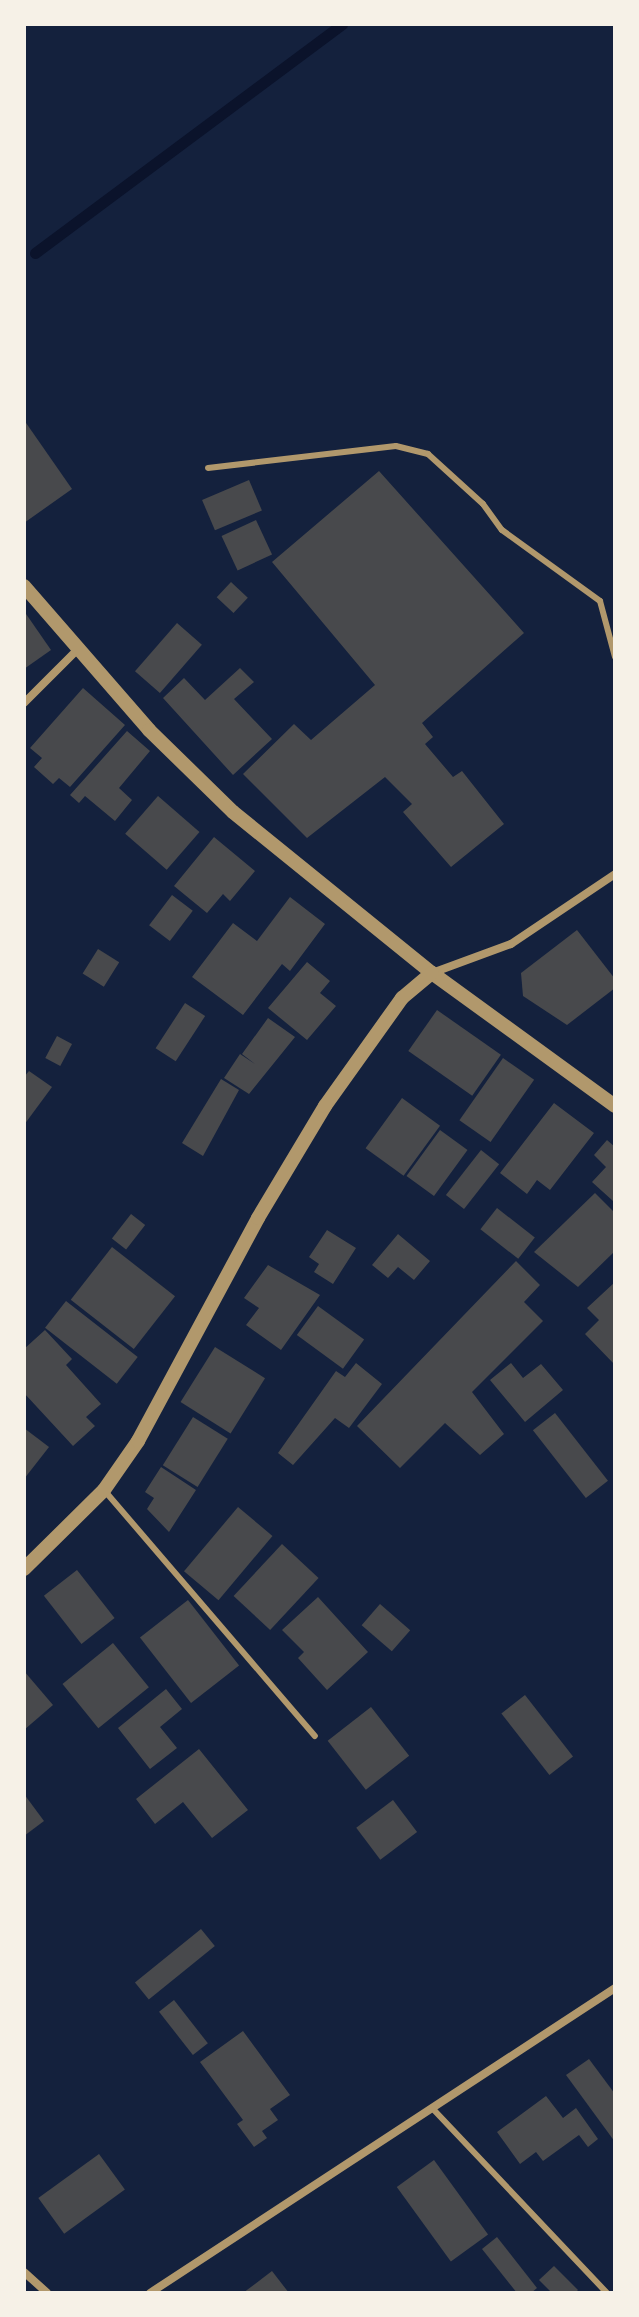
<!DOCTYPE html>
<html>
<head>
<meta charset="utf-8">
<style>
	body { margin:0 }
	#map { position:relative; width:639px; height:2317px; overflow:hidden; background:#14213d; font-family:"Work Sans",sans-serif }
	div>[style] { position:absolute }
	.stream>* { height:11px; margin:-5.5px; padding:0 5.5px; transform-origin:5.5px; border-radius:5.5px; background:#0b132b }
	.building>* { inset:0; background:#48494c; transform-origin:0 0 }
	.service>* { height:6px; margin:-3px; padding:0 3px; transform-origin:3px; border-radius:3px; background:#b1986c }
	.minor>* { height:8px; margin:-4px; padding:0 4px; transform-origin:4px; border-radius:4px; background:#b1986c }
	.tertiary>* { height:14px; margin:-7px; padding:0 7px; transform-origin:7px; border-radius:7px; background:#b1986c }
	span { translate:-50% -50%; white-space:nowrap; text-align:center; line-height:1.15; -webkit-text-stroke:7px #f6f1e7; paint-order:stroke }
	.frame { position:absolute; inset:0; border:26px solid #f6f1e7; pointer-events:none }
</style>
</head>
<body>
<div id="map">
	<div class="stream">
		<div style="left:35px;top:253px;width:383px;rotate:-36.7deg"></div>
	</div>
	<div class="building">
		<div style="clip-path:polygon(24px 420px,72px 489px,24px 523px)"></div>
		<div style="clip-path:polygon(379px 471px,524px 633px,422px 723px,433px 737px,425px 744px,453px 777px,462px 771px,504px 824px,451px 867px,403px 812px,412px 804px,385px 777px,307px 838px,243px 774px,294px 724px,311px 740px,375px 685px,272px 562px)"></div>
		<div style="left:249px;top:480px;width:33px;height:51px;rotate:67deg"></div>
		<div style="left:256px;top:520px;width:38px;height:38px;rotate:65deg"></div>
		<div style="left:231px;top:582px;width:23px;height:21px;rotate:43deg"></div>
		<div style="clip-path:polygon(24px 611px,51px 650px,24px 669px)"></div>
		<div style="left:177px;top:623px;width:33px;height:64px;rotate:41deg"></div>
		<div style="clip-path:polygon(240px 668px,254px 682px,234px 699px,272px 739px,233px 775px,163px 698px,184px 678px,205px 700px)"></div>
		<div style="clip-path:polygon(83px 688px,125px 725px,70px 787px,59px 778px,53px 784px,34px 767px,42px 758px,30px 748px)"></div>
		<div style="clip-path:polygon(127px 731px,150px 751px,119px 788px,132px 800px,115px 821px,85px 796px,79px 803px,70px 795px)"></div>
		<div style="left:158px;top:796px;width:55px;height:50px;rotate:41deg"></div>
		<div style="clip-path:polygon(214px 837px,255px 871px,230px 901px,223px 894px,207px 913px,174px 886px)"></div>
		<div style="left:172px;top:895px;width:26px;height:38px;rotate:37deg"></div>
		<div style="clip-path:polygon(290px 897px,325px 924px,290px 971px,282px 964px,243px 1015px,192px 977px,233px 923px,257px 941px)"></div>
		<div style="clip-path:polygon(577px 930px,615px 979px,615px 988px,567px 1025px,523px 996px,521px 973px)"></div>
		<div style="left:98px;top:949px;width:25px;height:29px;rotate:32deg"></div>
		<div style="clip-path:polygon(307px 962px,330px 981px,320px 993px,336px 1006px,307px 1040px,268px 1008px)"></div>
		<div style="left:185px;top:1003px;width:24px;height:54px;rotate:33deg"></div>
		<div style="left:437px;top:1010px;width:78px;height:50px;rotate:35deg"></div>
		<div style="clip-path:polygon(268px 1018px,295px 1037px,249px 1094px,224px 1078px,240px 1054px,255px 1064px,242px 1054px)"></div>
		<div style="left:57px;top:1036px;width:17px;height:25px;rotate:28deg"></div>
		<div style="left:503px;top:1058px;width:38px;height:76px;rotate:35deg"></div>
		<div style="clip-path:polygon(29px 1071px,52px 1087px,24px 1125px,24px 1077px)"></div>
		<div style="clip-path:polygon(221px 1079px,239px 1090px,203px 1156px,182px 1143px)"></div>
		<div style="left:402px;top:1098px;width:47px;height:62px;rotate:36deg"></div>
		<div style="clip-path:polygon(554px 1103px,594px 1133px,550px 1190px,537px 1180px,527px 1194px,500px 1173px)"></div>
		<div style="left:440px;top:1130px;width:34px;height:57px;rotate:36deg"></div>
		<div style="clip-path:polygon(607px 1140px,615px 1147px,613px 1201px,592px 1182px,606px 1167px,594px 1155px)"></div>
		<div style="left:481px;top:1150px;width:23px;height:57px;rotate:38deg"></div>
		<div style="clip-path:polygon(595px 1193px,615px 1213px,615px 1251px,578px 1287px,534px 1252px)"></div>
		<div style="left:497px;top:1208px;width:48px;height:27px;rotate:38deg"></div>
		<div style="left:131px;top:1214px;width:18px;height:31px;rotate:38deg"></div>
		<div style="clip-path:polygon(327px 1230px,356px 1248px,333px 1284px,314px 1272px,319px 1264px,309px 1257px)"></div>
		<div style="clip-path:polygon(398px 1234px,430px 1261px,414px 1280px,398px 1267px,388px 1278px,372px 1265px)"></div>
		<div style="left:112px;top:1247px;width:80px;height:67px;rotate:38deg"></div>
		<div style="clip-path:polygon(516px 1261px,540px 1285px,524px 1302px,543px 1321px,472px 1392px,504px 1434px,480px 1455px,445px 1423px,400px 1468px,357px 1426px)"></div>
		<div style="clip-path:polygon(268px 1265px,320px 1295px,281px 1350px,246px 1325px,259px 1308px,244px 1298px)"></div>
		<div style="clip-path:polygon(615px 1282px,615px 1365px,585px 1334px,599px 1320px,587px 1308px)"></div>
		<div style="left:66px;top:1301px;width:91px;height:34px;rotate:38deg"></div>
		<div style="left:318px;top:1306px;width:57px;height:36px;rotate:36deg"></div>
		<div style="clip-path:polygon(45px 1330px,72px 1359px,66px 1365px,101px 1404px,86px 1417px,95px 1426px,73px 1446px,24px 1393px,24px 1349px)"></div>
		<div style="left:215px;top:1347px;width:59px;height:65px;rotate:32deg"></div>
		<div style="clip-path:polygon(356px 1363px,382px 1384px,349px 1428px,335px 1418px,293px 1465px,278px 1453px,336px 1371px,345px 1377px)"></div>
		<div style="clip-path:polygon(511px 1363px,523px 1378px,541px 1364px,563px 1390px,525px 1422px,490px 1380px)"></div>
		<div style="left:555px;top:1413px;width:86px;height:28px;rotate:52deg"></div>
		<div style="left:193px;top:1417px;width:41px;height:57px;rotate:32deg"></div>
		<div style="clip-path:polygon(24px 1428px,49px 1447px,24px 1479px)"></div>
		<div style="clip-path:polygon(161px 1467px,196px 1490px,169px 1532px,147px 1509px,154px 1498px,145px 1492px)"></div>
		<div style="left:238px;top:1507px;width:45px;height:84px;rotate:40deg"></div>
		<div style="left:282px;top:1544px;width:50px;height:71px;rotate:43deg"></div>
		<div style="left:77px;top:1570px;width:61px;height:42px;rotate:52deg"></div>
		<div style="clip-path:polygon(318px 1597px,368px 1652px,327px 1690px,298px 1658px,304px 1652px,282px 1630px)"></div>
		<div style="left:188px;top:1600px;width:83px;height:61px;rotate:52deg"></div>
		<div style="left:380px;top:1604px;width:40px;height:28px;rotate:41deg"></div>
		<div style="left:113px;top:1643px;width:57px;height:65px;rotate:51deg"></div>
		<div style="clip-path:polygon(24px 1671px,53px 1705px,24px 1730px)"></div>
		<div style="clip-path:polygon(166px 1689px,182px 1709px,160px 1727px,177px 1748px,150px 1769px,118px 1728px)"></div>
		<div style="left:525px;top:1695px;width:78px;height:30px;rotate:52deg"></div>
		<div style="left:371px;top:1707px;width:62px;height:55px;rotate:52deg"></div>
		<div style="clip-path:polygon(199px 1749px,248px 1810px,212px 1838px,183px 1802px,155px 1824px,136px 1799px)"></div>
		<div style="clip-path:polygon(24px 1794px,44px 1821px,24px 1836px)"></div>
		<div style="left:393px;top:1800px;width:40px;height:46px;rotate:53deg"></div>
		<div style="left:201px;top:1929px;width:22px;height:85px;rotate:51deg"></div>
		<div style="left:174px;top:2000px;width:55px;height:19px;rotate:52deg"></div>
		<div style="clip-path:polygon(243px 2031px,290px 2095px,270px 2109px,278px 2120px,262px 2131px,267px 2138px,254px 2147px,237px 2124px,243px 2120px,200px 2062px)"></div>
		<div style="clip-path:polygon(589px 2059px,615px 2094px,615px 2142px,566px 2075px)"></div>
		<div style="clip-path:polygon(546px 2096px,563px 2118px,576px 2108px,598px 2139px,588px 2147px,579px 2135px,543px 2161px,536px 2152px,520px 2164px,497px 2132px)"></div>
		<div style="left:99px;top:2154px;width:44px;height:75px;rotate:54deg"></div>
		<div style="left:434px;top:2160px;width:92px;height:46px;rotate:54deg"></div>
		<div style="clip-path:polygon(497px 2237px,537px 2288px,531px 2293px,517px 2293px,482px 2249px)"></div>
		<div style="clip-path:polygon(554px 2266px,578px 2290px,575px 2293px,552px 2293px,539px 2280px)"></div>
		<div style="clip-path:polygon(272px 2271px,289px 2293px,243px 2293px)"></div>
	</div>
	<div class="service">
		<div style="left:208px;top:468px;width:189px;rotate:-6.7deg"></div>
		<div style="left:396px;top:446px;width:33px;rotate:14deg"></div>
		<div style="left:428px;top:454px;width:74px;rotate:42.3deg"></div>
		<div style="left:483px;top:504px;width:32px;rotate:54deg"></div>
		<div style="left:502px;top:530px;width:121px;rotate:35.9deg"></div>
		<div style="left:600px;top:601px;width:58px;rotate:75deg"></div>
		<div style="left:104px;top:1490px;width:324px;rotate:49.4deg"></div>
		<div style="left:433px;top:2109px;width:253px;rotate:46.6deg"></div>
	</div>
	<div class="minor">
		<div style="left:24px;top:703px;width:75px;rotate:-45deg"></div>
		<div style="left:432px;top:973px;width:84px;rotate:-20.2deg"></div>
		<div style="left:511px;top:944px;width:125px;rotate:-33.9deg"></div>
		<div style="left:24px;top:2272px;width:31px;rotate:42deg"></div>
		<div style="left:150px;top:2293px;width:556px;rotate:-33.26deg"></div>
	</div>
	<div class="tertiary">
		<div style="left:24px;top:586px;width:191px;rotate:49deg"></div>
		<div style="left:149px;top:730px;width:117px;rotate:44.3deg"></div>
		<div style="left:233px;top:812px;width:256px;rotate:39deg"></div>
		<div style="left:432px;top:973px;width:226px;rotate:36deg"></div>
		<div style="left:24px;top:1569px;width:112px;rotate:-44.6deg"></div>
		<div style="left:104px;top:1490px;width:60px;rotate:-55.2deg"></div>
		<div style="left:138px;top:1441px;width:253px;rotate:-61.7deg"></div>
		<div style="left:258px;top:1218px;width:131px;rotate:-59.1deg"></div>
		<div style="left:325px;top:1106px;width:133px;rotate:-54.5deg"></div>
		<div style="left:402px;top:998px;width:39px;rotate:-40deg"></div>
	</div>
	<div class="frame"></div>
</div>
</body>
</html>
